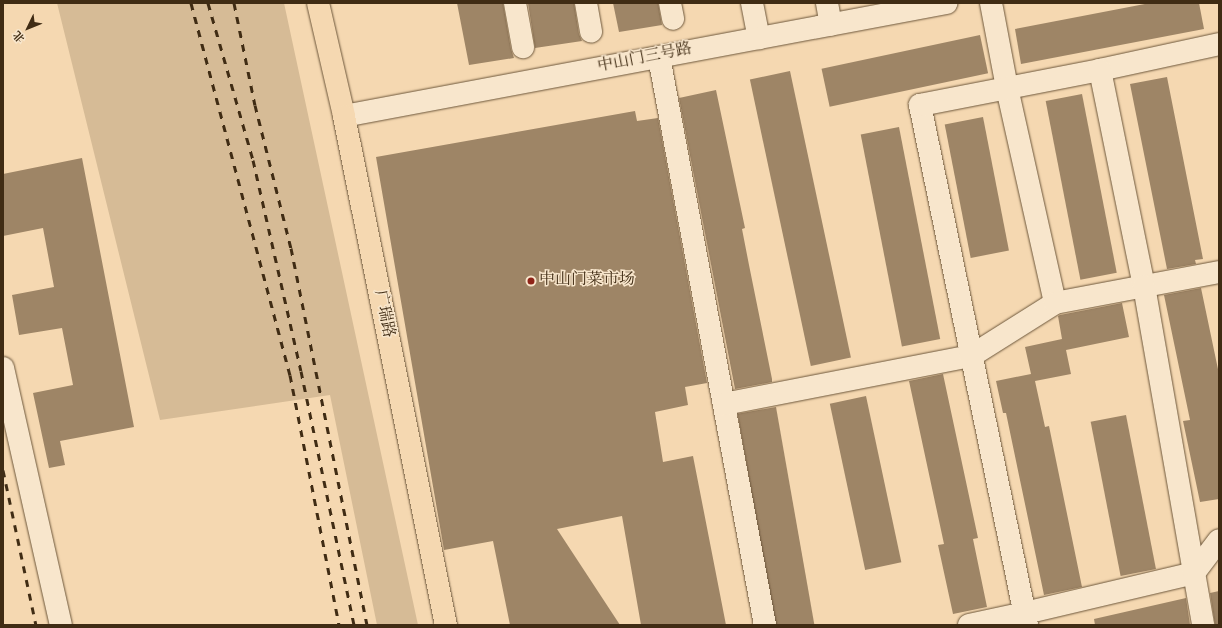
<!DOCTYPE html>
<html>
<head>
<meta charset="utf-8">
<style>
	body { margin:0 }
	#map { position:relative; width:1222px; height:628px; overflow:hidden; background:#f5d8b1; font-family:"Sorts Mill Goudy","Noto Serif SC",serif }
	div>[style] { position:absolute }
	.green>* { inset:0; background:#d6bb96 }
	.building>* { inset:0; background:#9e8566; transform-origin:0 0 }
	.roads { filter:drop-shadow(0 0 1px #6d573b) drop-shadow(0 0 1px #6d573b) }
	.minor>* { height:22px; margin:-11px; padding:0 11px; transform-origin:11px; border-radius:11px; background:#f8e6cc }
	.major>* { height:22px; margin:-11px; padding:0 11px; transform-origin:11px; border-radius:11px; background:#f5d8b1 }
	.rail>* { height:3px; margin-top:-1.5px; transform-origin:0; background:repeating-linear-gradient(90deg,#402c14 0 7px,transparent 0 14px) }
	.dots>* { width:11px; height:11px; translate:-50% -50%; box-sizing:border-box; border:2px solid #f8e6cc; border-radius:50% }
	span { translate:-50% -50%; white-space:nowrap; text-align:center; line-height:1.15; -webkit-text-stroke:3px #f8e6cc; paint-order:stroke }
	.street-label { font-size:16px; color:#402c14 }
	.poi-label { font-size:16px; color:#402c14 }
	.left { translate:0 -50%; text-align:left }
	.frame { position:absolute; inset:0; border:4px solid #402c14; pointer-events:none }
	.north { position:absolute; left:8px; top:8px; width:40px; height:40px; -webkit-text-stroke:3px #f8e6cc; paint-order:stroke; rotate:227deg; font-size:11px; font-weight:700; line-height:16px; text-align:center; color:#402c14 }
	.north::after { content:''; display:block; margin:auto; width:14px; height:18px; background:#402c14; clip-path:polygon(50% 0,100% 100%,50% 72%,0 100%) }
</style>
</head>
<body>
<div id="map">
	<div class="green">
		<div style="clip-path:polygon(57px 3px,284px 3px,418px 625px,377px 625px,330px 395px,160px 420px)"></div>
	</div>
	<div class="building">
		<div style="clip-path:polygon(457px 3px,503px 3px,511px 49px,514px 58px,469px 65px)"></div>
		<div style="clip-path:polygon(528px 3px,574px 3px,579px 34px,582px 41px,535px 48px)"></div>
		<div style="clip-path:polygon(613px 3px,658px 3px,662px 25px,619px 32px)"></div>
		<div style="clip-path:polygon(1150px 3px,1199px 3px,1204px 29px,1021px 64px,1015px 29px)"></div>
		<div style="left:980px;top:35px;width:39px;height:162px;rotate:78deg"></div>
		<div style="left:790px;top:71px;width:293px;height:41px;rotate:78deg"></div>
		<div style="clip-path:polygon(1167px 77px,1203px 259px,1195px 260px,1196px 264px,1167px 269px,1130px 84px)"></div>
		<div style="clip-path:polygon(716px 90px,745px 228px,742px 229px,749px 265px,772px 379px,772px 382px,735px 389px,679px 98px)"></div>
		<div style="left:1082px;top:94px;width:182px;height:37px;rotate:79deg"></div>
		<div style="clip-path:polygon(635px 111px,637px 121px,658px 118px,707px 383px,685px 387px,688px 405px,655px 412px,663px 462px,693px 456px,726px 625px,641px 625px,622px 516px,557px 529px,620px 625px,510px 625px,493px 541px,444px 550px,376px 157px)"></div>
		<div style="left:983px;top:117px;width:136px;height:39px;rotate:79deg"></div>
		<div style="left:899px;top:127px;width:216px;height:39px;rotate:79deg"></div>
		<div style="clip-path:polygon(82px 158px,134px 427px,60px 441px,65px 465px,49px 468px,33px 393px,73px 385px,62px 328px,19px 335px,12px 295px,54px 287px,43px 228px,3px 236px,3px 174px)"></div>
		<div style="clip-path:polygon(1201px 288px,1219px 374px,1219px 499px,1200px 502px,1183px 421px,1190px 420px,1164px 295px)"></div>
		<div style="clip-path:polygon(1122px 303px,1129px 337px,1066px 350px,1071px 374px,1035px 381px,1045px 427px,1049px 426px,1082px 587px,1044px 595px,1006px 413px,1003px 413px,996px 381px,1031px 374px,1025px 347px,1062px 339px,1058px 316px,1060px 315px)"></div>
		<div style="clip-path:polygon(943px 374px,978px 538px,973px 539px,987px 607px,953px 614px,938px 545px,944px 544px,909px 381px)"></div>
		<div style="left:866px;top:396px;width:170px;height:37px;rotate:78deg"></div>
		<div style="left:776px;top:407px;width:222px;height:39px;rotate:80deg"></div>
		<div style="left:1126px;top:415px;width:157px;height:36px;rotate:79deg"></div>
		<div style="clip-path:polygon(1219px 591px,1219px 625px,1215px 625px,1210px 593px)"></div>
		<div style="clip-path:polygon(1186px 598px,1190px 625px,1095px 625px,1094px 619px)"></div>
	</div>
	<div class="roads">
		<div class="minor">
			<div style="left:515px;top:3px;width:45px;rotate:79.7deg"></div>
			<div style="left:586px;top:3px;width:29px;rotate:80deg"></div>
			<div style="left:670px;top:3px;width:16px;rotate:79deg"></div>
			<div style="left:752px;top:3px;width:36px;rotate:79deg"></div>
			<div style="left:827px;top:3px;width:22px;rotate:80deg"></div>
			<div style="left:991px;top:3px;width:86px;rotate:79.3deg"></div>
			<div style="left:1007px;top:88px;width:220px;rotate:77.4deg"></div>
			<div style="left:659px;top:57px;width:578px;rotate:79.43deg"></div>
			<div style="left:1100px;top:70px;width:122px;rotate:-12.3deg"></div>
			<div style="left:344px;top:116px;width:613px;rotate:-10.63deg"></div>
			<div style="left:3px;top:368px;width:263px;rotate:77.3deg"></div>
			<div style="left:724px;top:404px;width:252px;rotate:-11deg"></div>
			<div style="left:971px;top:356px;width:99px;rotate:-32.2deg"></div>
			<div style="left:1055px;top:303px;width:167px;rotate:-10.7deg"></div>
			<div style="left:969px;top:625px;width:57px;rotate:-12.1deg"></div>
			<div style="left:1025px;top:613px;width:174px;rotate:-13.3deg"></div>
			<div style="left:1194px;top:573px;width:41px;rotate:-52.9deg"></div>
			<div style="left:1027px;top:625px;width:531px;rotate:-101.63deg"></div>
			<div style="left:920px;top:105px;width:183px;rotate:-11deg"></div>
			<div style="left:1100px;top:70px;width:220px;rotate:78.5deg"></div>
			<div style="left:1144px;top:286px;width:344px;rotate:80.1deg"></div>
		</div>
		<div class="major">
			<div style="left:318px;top:3px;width:116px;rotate:77deg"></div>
			<div style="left:344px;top:116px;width:519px;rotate:78.67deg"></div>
		</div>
	</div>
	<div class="rail">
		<div style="left:191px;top:3px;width:385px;rotate:75.1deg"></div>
		<div style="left:290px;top:375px;width:255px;rotate:78.9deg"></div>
		<div style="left:208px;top:3px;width:163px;rotate:74deg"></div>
		<div style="left:253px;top:160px;width:216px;rotate:77.2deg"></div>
		<div style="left:301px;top:371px;width:259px;rotate:78.2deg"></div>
		<div style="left:234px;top:3px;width:104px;rotate:78.4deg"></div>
		<div style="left:255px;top:105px;width:147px;rotate:75.9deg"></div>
		<div style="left:291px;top:248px;width:385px;rotate:78.6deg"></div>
		<div style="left:3px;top:470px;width:158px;rotate:78deg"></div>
	</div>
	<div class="dots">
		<div style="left:531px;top:281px;background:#8f2418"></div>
	</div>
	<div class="street-label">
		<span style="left:645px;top:59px;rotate:-11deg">中山门三号路</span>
		<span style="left:383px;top:314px;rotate:79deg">广瑞路</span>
	</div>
	<div class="poi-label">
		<span class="left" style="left:539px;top:281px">中山门菜市场</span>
	</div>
	<div class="frame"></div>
	<div class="north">北</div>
</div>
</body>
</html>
